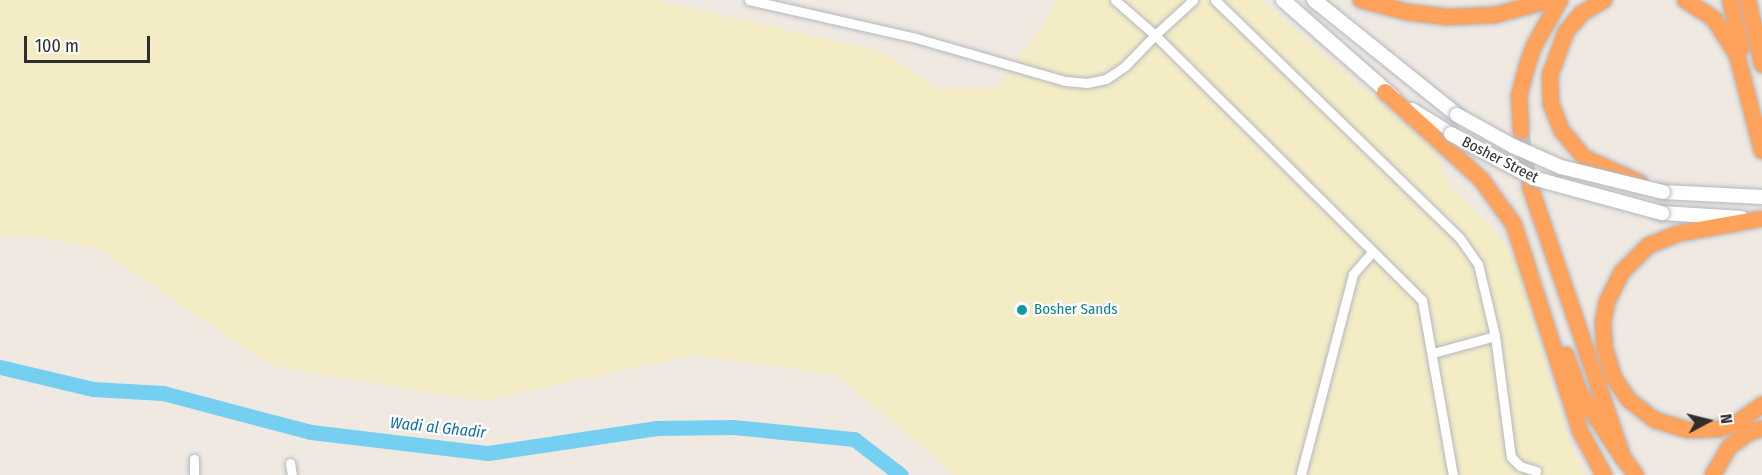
<!DOCTYPE html>
<html>
<head>
<meta charset="utf-8">
<style>
	body { margin:0 }
	#map { position:relative; width:1762px; height:475px; overflow:hidden; background:#efe9e1; font-family:"Fira Sans Condensed",sans-serif }
	div>[style] { position:absolute }
	.sand>* { inset:0; background:#f3ecc5 }
	.river>* { height:15px; margin:-7.5px; padding:0 7.5px; transform-origin:7.5px; border-radius:7.5px; background:#75cff0 }
	.motorway-tunnel>* { height:16px; margin-top:-8px; transform-origin:0; background:repeating-linear-gradient(90deg,#c8c4bd 0 16px,transparent 0 24px) }
	.roads { filter:drop-shadow(0 0 2px #b4b7c1) drop-shadow(0 0 2px #b4b7c1) }
	.minor>* { height:9px; margin:-4.5px; padding:0 4.5px; transform-origin:4.5px; border-radius:4.5px; background:#fff }
	.secondary>* { height:14px; margin:-7px; padding:0 7px; transform-origin:7px; border-radius:7px; background:#fff }
	.motorway>* { height:16px; margin:-8px; padding:0 8px; transform-origin:8px; border-radius:8px; background:#ffa35c }
	.bridges { filter:drop-shadow(0 0 2px #b4b7c1) drop-shadow(0 0 2px #b4b7c1) }
	.secondary-bridge>* { height:14px; margin:-7px; padding:0 7px; transform-origin:7px; border-radius:7px; background:#fff }
	.dots>* { width:16px; height:16px; translate:-50% -50%; box-sizing:border-box; border:3px solid #fff; border-radius:50% }
	span { translate:-50% -50%; white-space:nowrap; text-align:center; line-height:1.15; -webkit-text-stroke:4.5px #fff; paint-order:stroke }
	.street-label { font-size:15px; color:#2e2e2e }
	.culture-label { font-size:15px; color:#0d838f }
	.left { translate:0 -50%; text-align:left }
	.water-label { font-size:16px; color:#0d6fa3; font-style:italic }
	.north { position:absolute; left:1678px; top:391px; width:60px; height:60px; -webkit-text-stroke:4px #fff; paint-order:stroke; rotate:83deg; font-size:16px; font-weight:700; line-height:24px; text-align:center; color:#2e2e2e }
	.north::after { content:''; display:block; margin:auto; width:21px; height:27px; background:#2e2e2e; clip-path:polygon(50% 0,100% 100%,50% 72%,0 100%) }
	.scale { position:absolute; left:24px; top:36px; width:126px; height:27px; box-sizing:border-box; border:3px solid #2e2e2e; border-top:0; padding-left:8px; font-size:18px; line-height:21px; white-space:nowrap; color:#2e2e2e; -webkit-text-stroke:4px #fff; paint-order:stroke }
</style>
</head>
<body>
<div id="map">
	<div class="sand">
		<div style="clip-path:polygon(0 0,655px 0,880px 51px,938px 88px,998px 87px,1054px 8px,1055px 0,1261px 0,1434px 149px,1450px 187px,1490px 226px,1516px 261px,1568px 439px,1585px 475px,955px 475px,837px 375px,694px 355px,482px 401px,272px 366px,98px 249px,33px 236px,0 237px)"></div>
	</div>
	<div class="river">
		<div style="left:0;top:367px;width:96px;rotate:13.3deg"></div>
		<div style="left:93px;top:389px;width:70px;rotate:3.3deg"></div>
		<div style="left:163px;top:393px;width:153px;rotate:14.8deg"></div>
		<div style="left:311px;top:432px;width:178px;rotate:6.8deg"></div>
		<div style="left:488px;top:453px;width:171px;rotate:-8.4deg"></div>
		<div style="left:657px;top:428px;width:76px;rotate:-0.8deg"></div>
		<div style="left:733px;top:427px;width:122px;rotate:5.7deg"></div>
		<div style="left:854px;top:439px;width:59px;rotate:37.5deg"></div>
	</div>
	<div class="motorway-tunnel">
		<div style="left:1521px;top:131px;width:56px;rotate:80.7deg"></div>
	</div>
	<div class="roads">
		<div class="minor">
			<div style="left:749px;top:0;width:171px;rotate:12.8deg"></div>
			<div style="left:916px;top:38px;width:155px;rotate:16.1deg"></div>
			<div style="left:1065px;top:81px;width:22px;rotate:5deg"></div>
			<div style="left:1087px;top:83px;width:19px;rotate:-12deg"></div>
			<div style="left:1106px;top:79px;width:23px;rotate:-34deg"></div>
			<div style="left:1125px;top:66px;width:43px;rotate:-45.9deg"></div>
			<div style="left:1155px;top:35px;width:53px;rotate:-138.8deg"></div>
			<div style="left:1193px;top:0;width:52px;rotate:137.4deg"></div>
			<div style="left:1155px;top:35px;width:376px;rotate:44.8deg"></div>
			<div style="left:1422px;top:300px;width:178px;rotate:80deg"></div>
			<div style="left:1215px;top:0;width:340px;rotate:44.2deg"></div>
			<div style="left:1459px;top:237px;width:33px;rotate:55deg"></div>
			<div style="left:1478px;top:264px;width:74px;rotate:76.7deg"></div>
			<div style="left:1495px;top:336px;width:122px;rotate:82.5deg"></div>
			<div style="left:1511px;top:457px;width:13px;rotate:45deg"></div>
			<div style="left:1520px;top:466px;width:17px;rotate:17deg"></div>
			<div style="left:1433px;top:353px;width:64px;rotate:-15.3deg"></div>
			<div style="left:194px;top:459px;width:16px;rotate:90deg"></div>
			<div style="left:290px;top:463px;width:12px;rotate:81deg"></div>
			<div style="left:1301px;top:474px;width:207px;rotate:-75.4deg"></div>
			<div style="left:1353px;top:274px;width:30px;rotate:-49deg"></div>
		</div>
		<div class="secondary">
			<div style="left:1283px;top:0;width:148px;rotate:41.4deg"></div>
			<div style="left:1314px;top:0;width:184px;rotate:38.8deg"></div>
			<div style="left:1412px;top:110px;width:46px;rotate:31.6deg"></div>
			<div style="left:1663px;top:192px;width:99px;rotate:2.9deg"></div>
			<div style="left:1662px;top:213px;width:80px;rotate:3.6deg"></div>
		</div>
		<div class="motorway">
			<div style="left:1361px;top:0;width:47px;rotate:14.9deg"></div>
			<div style="left:1406px;top:12px;width:42px;rotate:6.8deg"></div>
			<div style="left:1448px;top:17px;width:47px;rotate:-2.4deg"></div>
			<div style="left:1495px;top:15px;width:58px;rotate:-15deg"></div>
			<div style="left:1604px;top:0;width:27px;rotate:149deg"></div>
			<div style="left:1581px;top:14px;width:23px;rotate:130deg"></div>
			<div style="left:1566px;top:32px;width:46px;rotate:110.4deg"></div>
			<div style="left:1550px;top:75px;width:29px;rotate:88deg"></div>
			<div style="left:1551px;top:104px;width:29px;rotate:68deg"></div>
			<div style="left:1562px;top:131px;width:35px;rotate:50deg"></div>
			<div style="left:1585px;top:158px;width:60px;rotate:24.4deg"></div>
			<div style="left:1685px;top:0;width:35px;rotate:33deg"></div>
			<div style="left:1714px;top:19px;width:43px;rotate:57.4deg"></div>
			<div style="left:1737px;top:55px;width:99px;rotate:75.4deg"></div>
			<div style="left:1730px;top:0;width:50px;rotate:77.3deg"></div>
			<div style="left:1748px;top:0;width:66px;rotate:77.7deg"></div>
			<div style="left:1385px;top:92px;width:130px;rotate:42.2deg"></div>
			<div style="left:1481px;top:179px;width:57px;rotate:54.3deg"></div>
			<div style="left:1514px;top:225px;width:216px;rotate:72.2deg"></div>
			<div style="left:1580px;top:431px;width:50px;rotate:61.4deg"></div>
			<div style="left:1521px;top:131px;width:35px;rotate:-93deg"></div>
			<div style="left:1519px;top:96px;width:31px;rotate:-75deg"></div>
			<div style="left:1527px;top:66px;width:21px;rotate:-71deg"></div>
			<div style="left:1534px;top:46px;width:53px;rotate:-60.5deg"></div>
			<div style="left:1530px;top:186px;width:287px;rotate:71.1deg"></div>
			<div style="left:1623px;top:458px;width:21px;rotate:53deg"></div>
			<div style="left:1760px;top:219px;width:84px;rotate:169.8deg"></div>
			<div style="left:1677px;top:234px;width:31px;rotate:158deg"></div>
			<div style="left:1648px;top:246px;width:37px;rotate:135deg"></div>
			<div style="left:1622px;top:272px;width:34px;rotate:117deg"></div>
			<div style="left:1607px;top:302px;width:21px;rotate:101deg"></div>
			<div style="left:1603px;top:323px;width:26px;rotate:86deg"></div>
			<div style="left:1605px;top:349px;width:30px;rotate:73deg"></div>
			<div style="left:1614px;top:378px;width:27px;rotate:56deg"></div>
			<div style="left:1629px;top:400px;width:33px;rotate:38deg"></div>
			<div style="left:1655px;top:420px;width:34px;rotate:17deg"></div>
			<div style="left:1688px;top:430px;width:31px;rotate:-2deg"></div>
			<div style="left:1719px;top:429px;width:19px;rotate:-18deg"></div>
			<div style="left:1737px;top:423px;width:31px;rotate:-36deg"></div>
			<div style="left:1566px;top:355px;width:40px;rotate:69.8deg"></div>
			<div style="left:1580px;top:393px;width:78px;rotate:56.5deg"></div>
			<div style="left:1713px;top:475px;width:32px;rotate:-60deg"></div>
			<div style="left:1729px;top:447px;width:26px;rotate:-36deg"></div>
			<div style="left:1750px;top:432px;width:12px;rotate:-14deg"></div>
		</div>
	</div>
	<div class="bridges">
		<div class="secondary-bridge">
			<div style="left:1457px;top:115px;width:64px;rotate:29deg"></div>
			<div style="left:1513px;top:146px;width:52px;rotate:23.6deg"></div>
			<div style="left:1561px;top:167px;width:105px;rotate:13.8deg"></div>
			<div style="left:1451px;top:134px;width:93px;rotate:28.2deg"></div>
			<div style="left:1533px;top:178px;width:134px;rotate:15.2deg"></div>
		</div>
	</div>
	<div class="dots">
		<div style="left:1022px;top:310px;background:#0f9aa8"></div>
	</div>
	<div class="street-label">
		<span style="left:1500px;top:160px;rotate:27deg">Bosher Street</span>
	</div>
	<div class="culture-label">
		<span class="left" style="left:1034px;top:310px">Bosher Sands</span>
	</div>
	<div class="water-label">
		<span style="left:438px;top:428px;rotate:6deg">Wadi al Ghadir</span>
	</div>
	<div class="north">N</div>
	<div class="scale">100 m</div>
</div>
</body>
</html>
